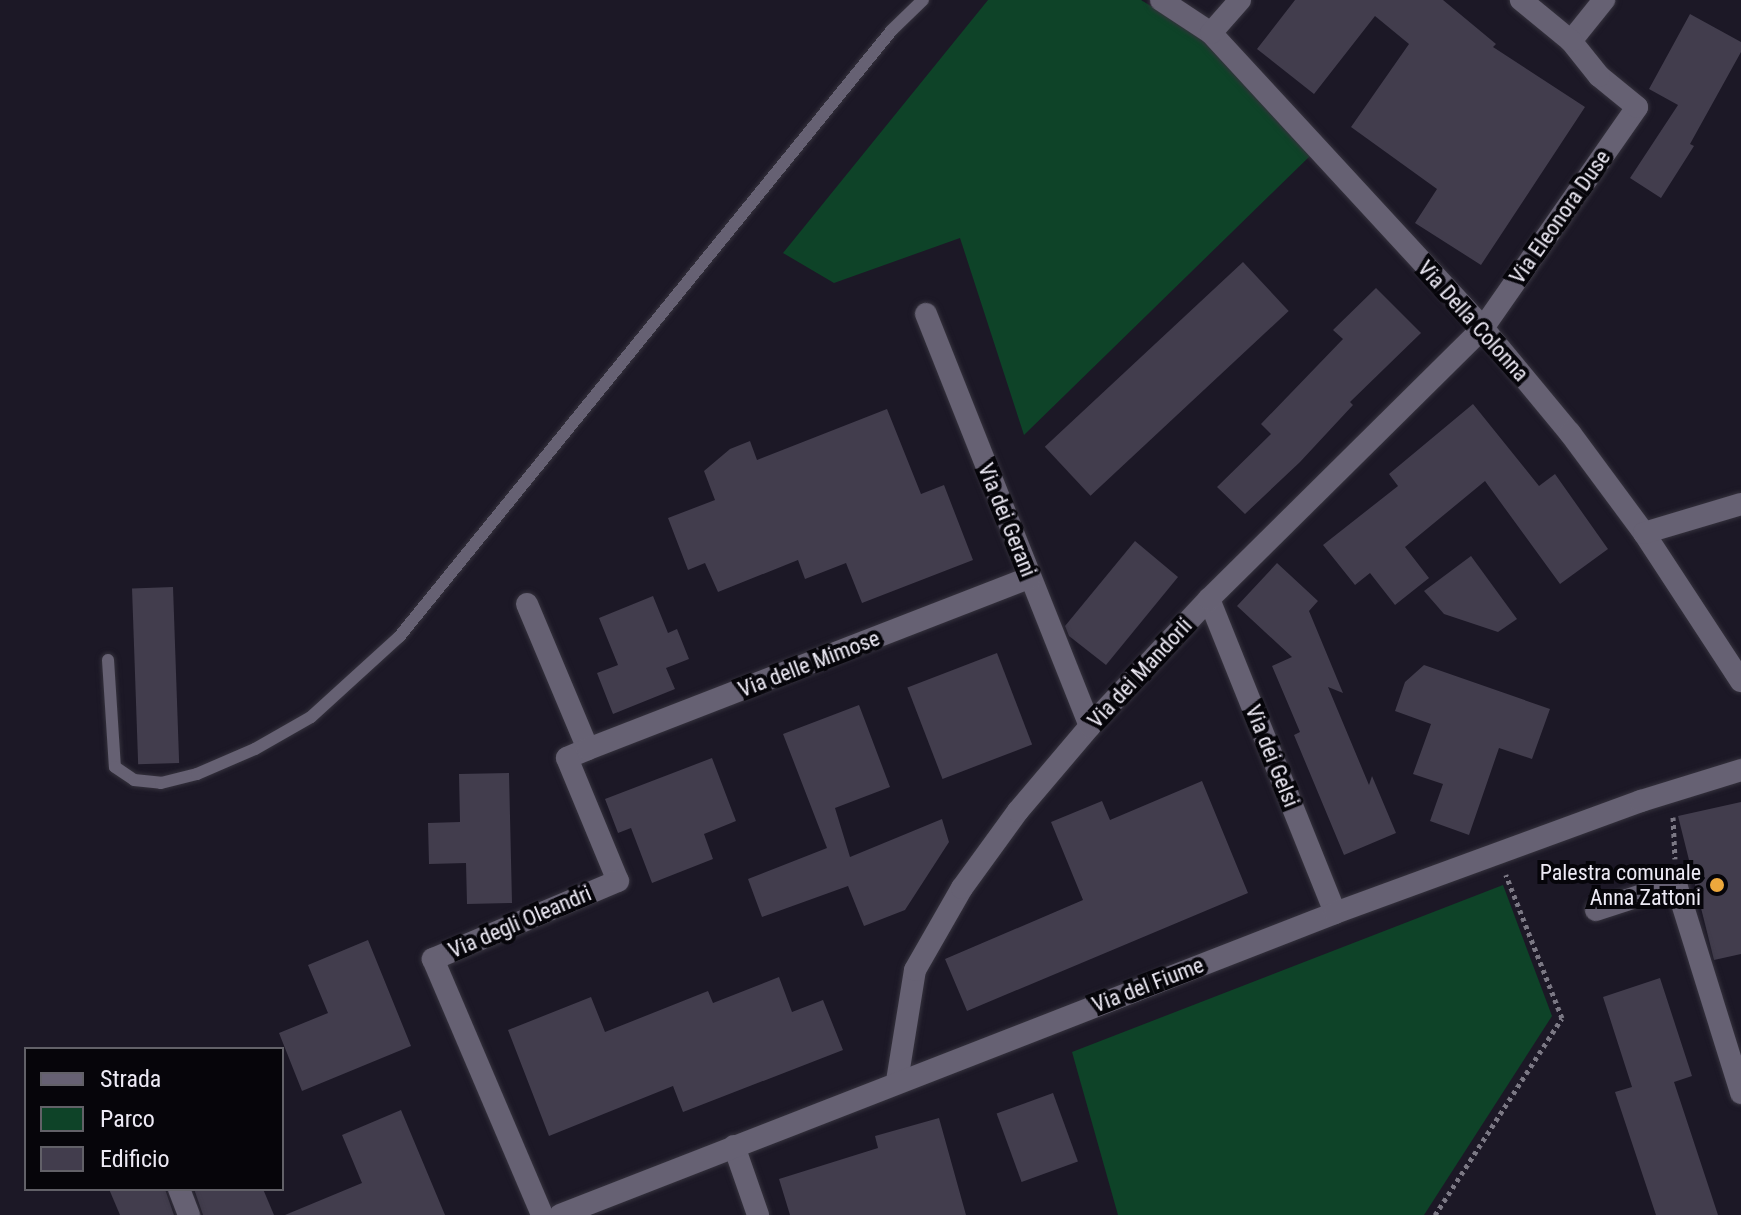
<!DOCTYPE html>
<html>
<head>
<meta charset="utf-8">
<style>
	body { margin:0 }
	#map { position:relative; width:1741px; height:1215px; overflow:hidden; background:#1c1826; font-family:"Roboto Condensed",sans-serif }
	div>[style] { position:absolute }
	.green>* { inset:0; background:#0e4328 }
	.building>* { inset:0; background:#423d4d; transform-origin:0 0 }
	.path>* { height:5px; margin-top:-2.5px; transform-origin:0; background:repeating-linear-gradient(90deg,#7b7884 0 4px,transparent 0 8px) }
	.roads { filter:drop-shadow(0 0 2px #35323d) drop-shadow(0 0 2px #35323d) }
	.service>* { height:12px; margin:-6px; padding:0 6px; transform-origin:6px; border-radius:6px; background:#666173 }
	.minor>* { height:22px; margin:-11px; padding:0 11px; transform-origin:11px; border-radius:11px; background:#666173 }
	.tertiary>* { height:22px; margin:-11px; padding:0 11px; transform-origin:11px; border-radius:11px; background:#666173 }
	.dots>* { width:22px; height:22px; translate:-50% -50%; box-sizing:border-box; border:4px solid #06050a; border-radius:50% }
	span { translate:-50% -50%; white-space:nowrap; text-align:center; line-height:1.15; -webkit-text-stroke:8px #06050a; paint-order:stroke }
	.street-label { font-size:22px; color:#edeaf5 }
	.poi-label { font-size:22px; color:#edeaf5 }
	.right { translate:-100% -50%; text-align:right }
	.legend { position:absolute; left:24px; top:1047px; width:260px; height:144px; box-sizing:border-box; background:#06050a; border:2px solid #626168; margin:0; padding:10px 14px; list-style:none; font-size:24px; color:#edeaf5 }
	.legend li { display:flex; align-items:center; gap:16px; height:40px }
	.legend b { width:40px; border:2px solid #626168 }
</style>
</head>
<body>
<div id="map">
	<div class="green">
		<div style="clip-path:polygon(988px 0,1141px 0,1207px 40px,1310px 156px,1024px 435px,960px 238px,834px 283px,783px 253px)"></div>
		<div style="clip-path:polygon(1503px 885px,1552px 1016px,1424px 1215px,1118px 1215px,1072px 1052px)"></div>
	</div>
	<div class="building">
		<div style="clip-path:polygon(1295px 0,1443px 0,1496px 44px,1493px 47px,1585px 107px,1481px 265px,1415px 223px,1437px 189px,1351px 127px,1409px 44px,1375px 16px,1314px 94px,1257px 49px)"></div>
		<div style="clip-path:polygon(1690px 14px,1741px 42px,1741px 52px,1690px 144px,1694px 146px,1661px 198px,1630px 178px,1678px 105px,1649px 89px)"></div>
		<div style="left:1243px;top:262px;width:67px;height:271px;rotate:47deg"></div>
		<div style="clip-path:polygon(1376px 288px,1421px 333px,1350px 402px,1353px 405px,1300px 462px,1245px 514px,1217px 487px,1271px 434px,1261px 424px,1343px 339px,1333px 330px)"></div>
		<div style="clip-path:polygon(1473px 404px,1539px 486px,1555px 474px,1608px 549px,1560px 584px,1485px 481px,1405px 547px,1429px 578px,1395px 605px,1370px 573px,1355px 585px,1323px 545px,1398px 486px,1389px 474px)"></div>
		<div style="clip-path:polygon(887px 409px,921px 494px,944px 485px,973px 560px,862px 603px,846px 563px,805px 579px,798px 560px,718px 592px,705px 563px,688px 570px,668px 518px,715px 500px,704px 471px,730px 449px,750px 441px,757px 460px)"></div>
		<div style="clip-path:polygon(1135px 541px,1178px 577px,1106px 665px,1069px 636px,1065px 626px)"></div>
		<div style="clip-path:polygon(1471px 556px,1517px 619px,1498px 632px,1444px 614px,1424px 591px)"></div>
		<div style="clip-path:polygon(1277px 563px,1318px 601px,1309px 611px,1343px 693px,1328px 687px,1369px 785px,1372px 776px,1396px 833px,1344px 855px,1294px 735px,1300px 732px,1272px 666px,1292px 657px,1237px 606px)"></div>
		<div style="left:173px;top:587px;width:176px;height:41px;rotate:88deg"></div>
		<div style="clip-path:polygon(653px 596px,668px 633px,677px 629px,689px 659px,666px 668px,675px 689px,613px 714px,597px 673px,618px 665px,599px 618px)"></div>
		<div style="left:997px;top:653px;width:98px;height:96px;rotate:69deg"></div>
		<div style="clip-path:polygon(1424px 665px,1550px 709px,1532px 759px,1499px 748px,1469px 835px,1430px 821px,1443px 784px,1413px 774px,1431px 724px,1395px 711px,1405px 682px)"></div>
		<div style="clip-path:polygon(859px 705px,890px 787px,835px 808px,850px 857px,942px 819px,949px 842px,905px 910px,864px 926px,848px 886px,762px 917px,748px 879px,827px 848px,783px 734px)"></div>
		<div style="clip-path:polygon(712px 758px,736px 821px,704px 834px,713px 859px,652px 883px,631px 828px,618px 833px,605px 799px)"></div>
		<div style="clip-path:polygon(509px 773px,512px 903px,467px 904px,466px 863px,429px 864px,428px 823px,460px 822px,459px 774px)"></div>
		<div style="clip-path:polygon(1202px 781px,1248px 893px,967px 1011px,945px 959px,1083px 900px,1051px 822px,1102px 801px,1110px 820px)"></div>
		<div style="clip-path:polygon(1741px 802px,1741px 954px,1714px 960px,1678px 816px)"></div>
		<div style="clip-path:polygon(368px 940px,411px 1046px,302px 1091px,279px 1033px,328px 1013px,308px 965px)"></div>
		<div style="clip-path:polygon(779px 977px,792px 1012px,823px 1000px,843px 1050px,683px 1112px,673px 1086px,549px 1136px,508px 1030px,591px 997px,605px 1032px,708px 991px,713px 1003px)"></div>
		<div style="clip-path:polygon(1660px 978px,1692px 1076px,1674px 1082px,1718px 1215px,1656px 1215px,1615px 1092px,1632px 1087px,1603px 997px)"></div>
		<div style="left:1053px;top:1093px;width:73px;height:60px;rotate:70deg"></div>
		<div style="clip-path:polygon(401px 1110px,445px 1215px,285px 1215px,362px 1183px,342px 1135px)"></div>
		<div style="clip-path:polygon(939px 1118px,966px 1215px,790px 1215px,779px 1179px,878px 1148px,875px 1136px)"></div>
		<div style="clip-path:polygon(109px 1189px,165px 1189px,174px 1215px,120px 1215px)"></div>
		<div style="clip-path:polygon(194px 1189px,263px 1189px,274px 1215px,203px 1215px)"></div>
	</div>
	<div class="path">
		<div style="left:1673px;top:817px;width:42px;rotate:87.3deg"></div>
		<div style="left:1435px;top:1215px;width:234px;rotate:-57.2deg"></div>
		<div style="left:1562px;top:1018px;width:154px;rotate:-111.4deg"></div>
	</div>
	<div class="roads">
		<div class="service">
			<div style="left:108px;top:660px;width:107px;rotate:86.3deg"></div>
			<div style="left:115px;top:767px;width:23px;rotate:34deg"></div>
			<div style="left:134px;top:780px;width:27px;rotate:6deg"></div>
			<div style="left:161px;top:783px;width:37px;rotate:-14deg"></div>
			<div style="left:197px;top:774px;width:63px;rotate:-23.3deg"></div>
			<div style="left:255px;top:749px;width:64px;rotate:-29.7deg"></div>
			<div style="left:311px;top:717px;width:119px;rotate:-42.3deg"></div>
			<div style="left:399px;top:637px;width:782px;rotate:-50.92deg"></div>
			<div style="left:892px;top:30px;width:43px;rotate:-44.1deg"></div>
		</div>
		<div class="minor">
			<div style="left:1161px;top:0;width:60px;rotate:33.4deg"></div>
			<div style="left:1211px;top:33px;width:401px;rotate:47.3deg"></div>
			<div style="left:1483px;top:328px;width:136px;rotate:50.4deg"></div>
			<div style="left:1570px;top:433px;width:124px;rotate:53.5deg"></div>
			<div style="left:1644px;top:533px;width:177px;rotate:56.8deg"></div>
			<div style="left:1211px;top:33px;width:44px;rotate:-48.7deg"></div>
			<div style="left:1571px;top:41px;width:53px;rotate:-51.2deg"></div>
			<div style="left:926px;top:314px;width:443px;rotate:68.3deg"></div>
			<div style="left:1644px;top:533px;width:101px;rotate:-16.6deg"></div>
			<div style="left:1209px;top:599px;width:338px;rotate:68.1deg"></div>
			<div style="left:527px;top:604px;width:157px;rotate:67.2deg"></div>
			<div style="left:588px;top:749px;width:23px;rotate:157deg"></div>
			<div style="left:567px;top:758px;width:133px;rotate:67.5deg"></div>
			<div style="left:618px;top:881px;width:201px;rotate:157.1deg"></div>
			<div style="left:433px;top:959px;width:278px;rotate:66.9deg"></div>
			<div style="left:588px;top:749px;width:474px;rotate:-21.2deg"></div>
			<div style="left:1596px;top:910px;width:84px;rotate:-18deg"></div>
			<div style="left:1676px;top:884px;width:219px;rotate:72.7deg"></div>
			<div style="left:897px;top:1081px;width:112px;rotate:-80.8deg"></div>
			<div style="left:915px;top:970px;width:95px;rotate:-60.2deg"></div>
			<div style="left:962px;top:888px;width:95px;rotate:-54deg"></div>
			<div style="left:1018px;top:811px;width:111px;rotate:-49.7deg"></div>
			<div style="left:1090px;top:726px;width:174px;rotate:-46.9deg"></div>
			<div style="left:1209px;top:599px;width:385px;rotate:-44.7deg"></div>
			<div style="left:1483px;top:328px;width:269px;rotate:-55.1deg"></div>
			<div style="left:1637px;top:107px;width:49px;rotate:-140.8deg"></div>
			<div style="left:1599px;top:76px;width:45px;rotate:-128.7deg"></div>
			<div style="left:1571px;top:41px;width:65px;rotate:-140.6deg"></div>
			<div style="left:734px;top:1146px;width:73px;rotate:70.8deg"></div>
			<div style="left:179px;top:1189px;width:28px;rotate:69deg"></div>
		</div>
		<div class="tertiary">
			<div style="left:560px;top:1215px;width:832px;rotate:-21.29deg"></div>
			<div style="left:1335px;top:913px;width:326px;rotate:-20.1deg"></div>
			<div style="left:1641px;top:801px;width:105px;rotate:-17.2deg"></div>
		</div>
	</div>
	<div class="dots">
		<div style="left:1717px;top:885px;background:#eda83c"></div>
	</div>
	<div class="street-label">
		<span style="left:1560px;top:217px;rotate:-55deg">Via Eleonora Duse</span>
		<span style="left:1473px;top:321px;rotate:48deg">Via Della Colonna</span>
		<span style="left:1007px;top:520px;rotate:68deg">Via dei Gerani</span>
		<span style="left:809px;top:664px;rotate:-21deg">Via delle Mimose</span>
		<span style="left:1140px;top:673px;rotate:-47deg">Via dei Mandorli</span>
		<span style="left:1272px;top:756px;rotate:68deg">Via dei Gelsi</span>
		<span style="left:520px;top:922px;rotate:-23deg">Via degli Oleandri</span>
		<span style="left:1148px;top:985px;rotate:-21deg">Via del Fiume</span>
	</div>
	<div class="poi-label">
		<span class="right" style="left:1701px;top:885px">Palestra comunale<br>Anna Zattoni</span>
	</div>
	<ul class="legend">
	<li><b style="height:10px;background:#666173"></b>Strada</li>
	<li><b style="height:22px;background:#0e4328"></b>Parco</li>
	<li><b style="height:22px;background:#423d4d"></b>Edificio</li>
	</ul>
</div>
</body>
</html>
